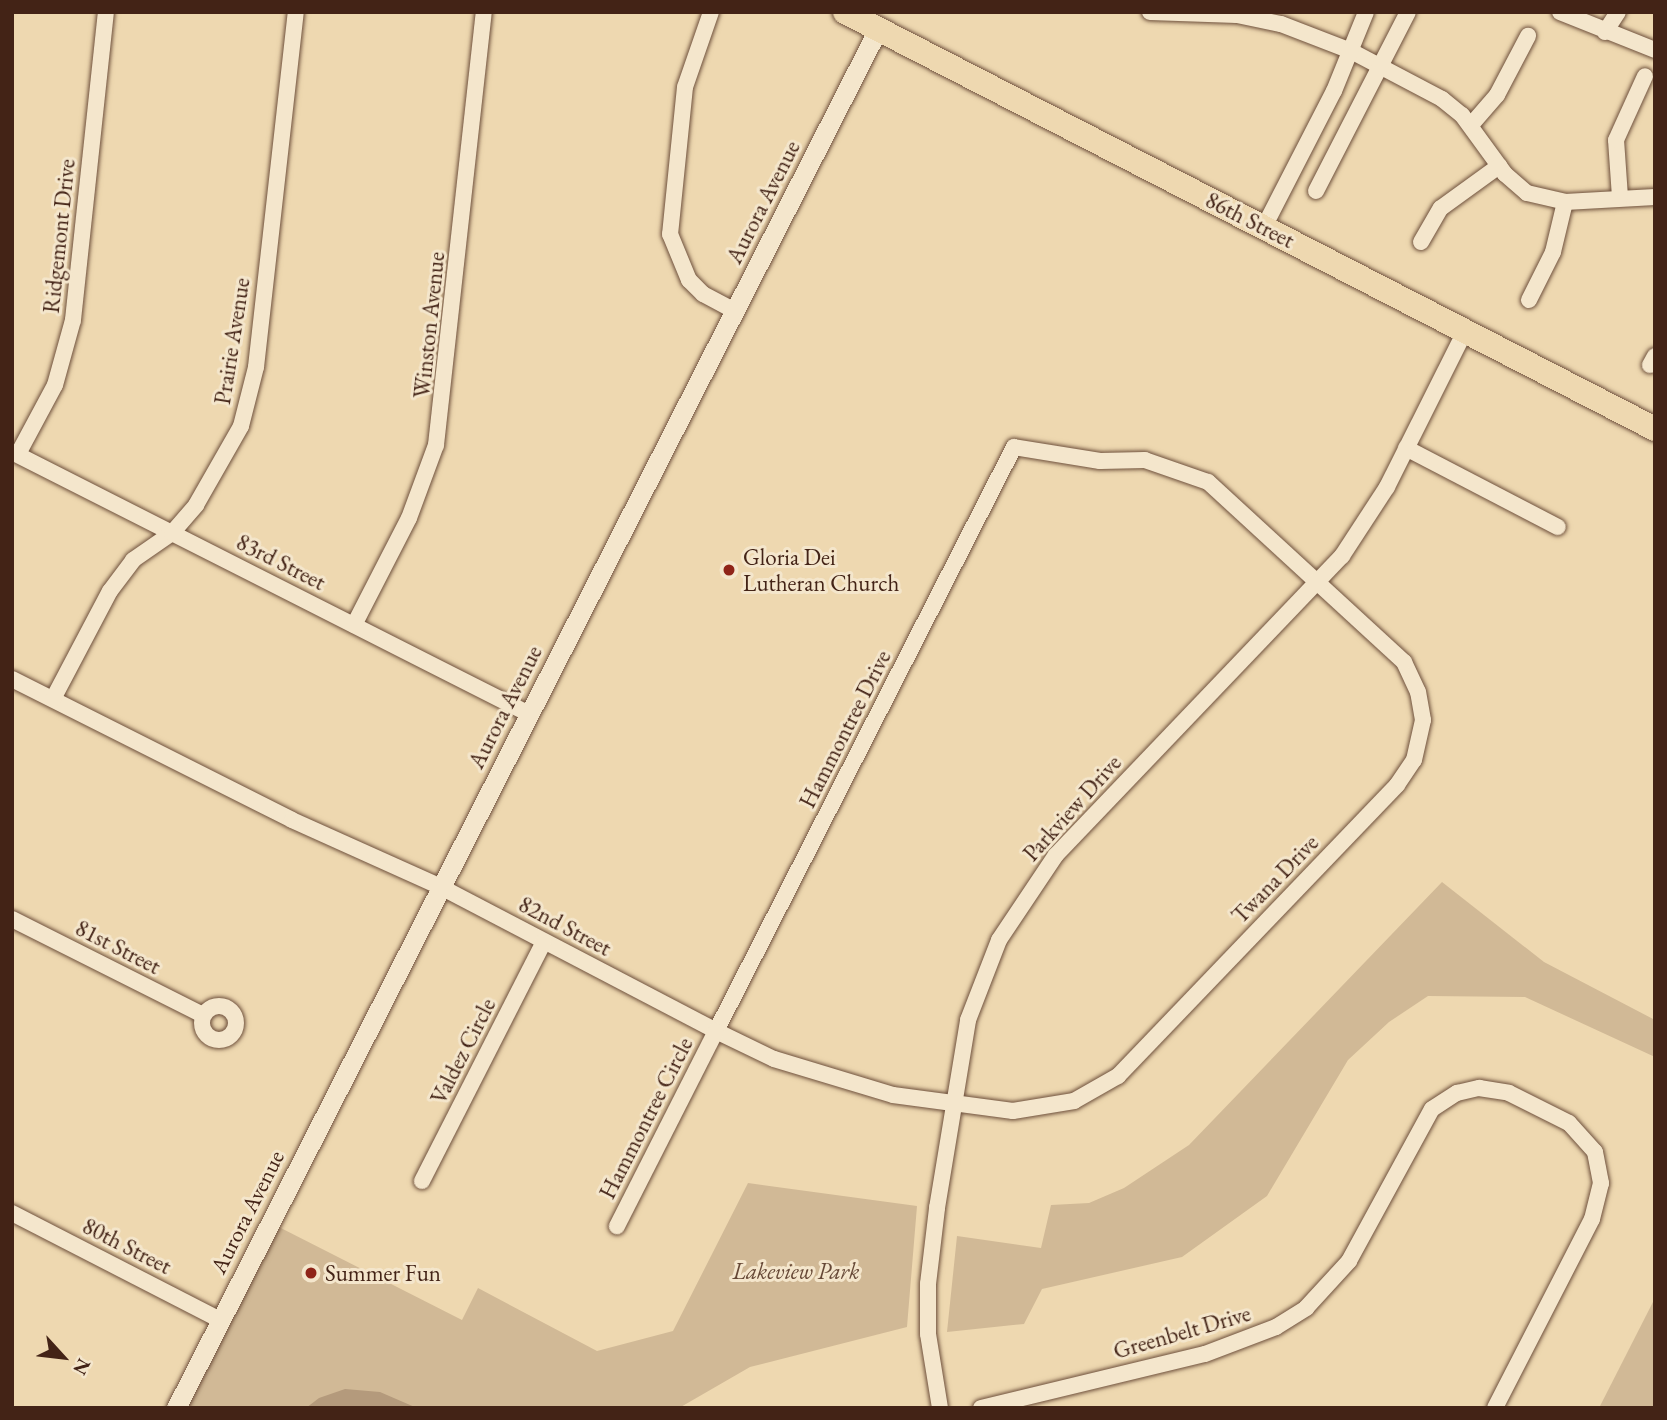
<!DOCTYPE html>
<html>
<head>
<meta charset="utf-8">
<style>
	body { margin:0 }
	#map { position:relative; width:1667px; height:1420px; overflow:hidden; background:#eed8b0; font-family:"EB Garamond",serif }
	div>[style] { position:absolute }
	.green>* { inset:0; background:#d1b996 }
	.water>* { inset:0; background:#b49a7c }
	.roads { filter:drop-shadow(0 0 2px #6e503c) drop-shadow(0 0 2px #6e503c) }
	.minor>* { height:16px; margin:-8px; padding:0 8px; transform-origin:8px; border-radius:8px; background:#f4e6cc }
	.minor>.ring { margin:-8px; padding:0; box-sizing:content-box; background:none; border:16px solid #f4e6cc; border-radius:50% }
	.tertiary>* { height:19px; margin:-9.5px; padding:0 9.5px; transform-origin:9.5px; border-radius:9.5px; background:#f4e6cc }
	.primary>* { height:24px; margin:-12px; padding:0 12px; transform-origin:12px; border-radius:12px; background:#eed8b0 }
	.dots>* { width:19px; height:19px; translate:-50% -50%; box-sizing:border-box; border:4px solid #f4e6cc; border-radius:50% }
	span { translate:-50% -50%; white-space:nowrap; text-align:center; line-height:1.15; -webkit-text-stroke:6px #f4e6cc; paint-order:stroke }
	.street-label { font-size:23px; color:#432316 }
	.poi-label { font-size:23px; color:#432316 }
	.left { translate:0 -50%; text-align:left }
	.park-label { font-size:23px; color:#664836; font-style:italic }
	.frame { position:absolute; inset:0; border:14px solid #432316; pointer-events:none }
	.north { position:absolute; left:28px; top:1322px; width:70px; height:70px; -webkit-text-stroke:5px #f4e6cc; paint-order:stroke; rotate:117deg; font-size:19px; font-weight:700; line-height:28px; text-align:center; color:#432316 }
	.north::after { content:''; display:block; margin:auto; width:24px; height:32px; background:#432316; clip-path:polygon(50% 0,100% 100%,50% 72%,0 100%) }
</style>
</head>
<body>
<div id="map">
	<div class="green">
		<div style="clip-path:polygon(1442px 882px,1544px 962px,1655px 1020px,1655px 1057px,1525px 997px,1428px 996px,1389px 1022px,1348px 1060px,1267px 1196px,1182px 1257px,1042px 1289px,1024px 1324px,947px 1332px,957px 1236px,1041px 1248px,1051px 1205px,1089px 1203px,1124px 1188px,1189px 1145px)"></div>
		<div style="clip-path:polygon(748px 1183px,917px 1206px,907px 1327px,750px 1367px,679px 1408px,176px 1408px,269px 1222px,462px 1320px,478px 1288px,597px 1351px,673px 1331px)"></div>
		<div style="clip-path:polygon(1655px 1298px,1655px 1408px,1599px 1408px)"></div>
	</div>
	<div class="water">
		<div style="clip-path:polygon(345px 1389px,380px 1392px,417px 1408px,306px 1408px,319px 1398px)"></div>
	</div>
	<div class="roads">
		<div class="minor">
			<div style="left:711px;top:12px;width:79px;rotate:109.1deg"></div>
			<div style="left:685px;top:87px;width:148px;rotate:95.8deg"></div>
			<div style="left:670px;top:234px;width:50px;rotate:67.6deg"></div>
			<div style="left:689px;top:280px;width:20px;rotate:45deg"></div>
			<div style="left:703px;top:294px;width:36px;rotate:28deg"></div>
			<div style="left:1150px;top:12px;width:87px;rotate:2deg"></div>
			<div style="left:1237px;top:15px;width:45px;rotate:11.6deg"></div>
			<div style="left:1281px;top:24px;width:75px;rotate:21.1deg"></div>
			<div style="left:1351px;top:51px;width:103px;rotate:27.8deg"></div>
			<div style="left:1442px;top:99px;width:26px;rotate:39deg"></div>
			<div style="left:1462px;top:115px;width:73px;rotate:53.9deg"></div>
			<div style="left:1505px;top:174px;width:29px;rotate:41deg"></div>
			<div style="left:1527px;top:193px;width:39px;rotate:13deg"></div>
			<div style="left:1565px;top:202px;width:90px;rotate:-3.2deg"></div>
			<div style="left:1560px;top:12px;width:102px;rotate:21.8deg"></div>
			<div style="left:1605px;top:32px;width:24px;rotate:-57deg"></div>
			<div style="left:1471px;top:125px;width:40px;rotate:-49deg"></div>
			<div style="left:1497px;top:95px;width:67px;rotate:-62.3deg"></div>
			<div style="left:1316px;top:191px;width:201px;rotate:-62.8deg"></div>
			<div style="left:1620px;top:197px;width:57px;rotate:-94deg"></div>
			<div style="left:1616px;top:140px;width:70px;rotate:-65.6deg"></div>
			<div style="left:1264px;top:227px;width:153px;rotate:-62.8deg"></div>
			<div style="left:1334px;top:91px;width:85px;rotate:-67.9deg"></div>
			<div style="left:1421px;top:242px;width:39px;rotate:-60deg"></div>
			<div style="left:1441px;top:208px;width:72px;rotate:-35.9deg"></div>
			<div style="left:1529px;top:300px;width:54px;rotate:-63.4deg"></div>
			<div style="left:1553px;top:252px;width:51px;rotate:-76.5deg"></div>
			<div style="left:1650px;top:365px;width:10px;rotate:-61deg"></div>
			<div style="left:1406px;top:448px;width:171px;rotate:27.5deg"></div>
			<div style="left:12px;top:452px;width:580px;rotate:26.87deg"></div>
			<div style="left:18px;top:454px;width:78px;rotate:-61.8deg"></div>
			<div style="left:55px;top:385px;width:67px;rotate:-74.5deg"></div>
			<div style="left:73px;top:320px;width:310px;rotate:-83.9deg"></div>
			<div style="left:354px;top:625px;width:120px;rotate:-62.8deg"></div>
			<div style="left:409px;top:518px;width:78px;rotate:-69.7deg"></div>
			<div style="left:436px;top:445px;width:436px;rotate:-83.7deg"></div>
			<div style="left:12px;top:679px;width:313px;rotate:26.7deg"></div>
			<div style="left:292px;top:820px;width:163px;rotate:24.2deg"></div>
			<div style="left:441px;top:887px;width:310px;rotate:27.6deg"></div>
			<div style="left:716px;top:1031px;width:64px;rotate:25.8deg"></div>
			<div style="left:774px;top:1059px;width:124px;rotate:16.8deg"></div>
			<div style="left:893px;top:1095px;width:121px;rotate:7.6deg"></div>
			<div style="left:1013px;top:1111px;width:62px;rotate:-9.3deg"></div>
			<div style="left:1074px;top:1101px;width:51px;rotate:-29.6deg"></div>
			<div style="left:1118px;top:1076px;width:403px;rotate:-46.2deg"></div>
			<div style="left:1397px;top:785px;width:30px;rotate:-56deg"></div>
			<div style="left:1414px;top:760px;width:41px;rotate:-77.3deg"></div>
			<div style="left:1423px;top:720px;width:28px;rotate:-100deg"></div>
			<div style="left:1418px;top:692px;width:33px;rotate:-115deg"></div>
			<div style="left:1404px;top:662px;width:266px;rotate:-137.4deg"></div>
			<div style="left:1208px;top:482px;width:67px;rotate:-160.8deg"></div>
			<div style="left:1145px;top:460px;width:45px;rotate:178.7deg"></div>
			<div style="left:1100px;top:461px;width:87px;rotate:-170.8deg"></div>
			<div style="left:1014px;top:447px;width:656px;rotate:117.03deg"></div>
			<div style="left:716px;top:1031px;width:219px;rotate:116.9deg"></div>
			<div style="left:53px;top:699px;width:122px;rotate:-62.2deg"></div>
			<div style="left:110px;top:591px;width:39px;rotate:-53deg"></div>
			<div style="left:133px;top:560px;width:47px;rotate:-34.7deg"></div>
			<div style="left:172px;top:533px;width:37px;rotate:-49deg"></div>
			<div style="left:196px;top:505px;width:91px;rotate:-60.3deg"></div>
			<div style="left:241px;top:426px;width:61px;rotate:-75.7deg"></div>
			<div style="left:256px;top:367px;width:357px;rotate:-83.6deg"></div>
			<div style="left:12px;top:919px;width:214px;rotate:26.7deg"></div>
			<div class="ring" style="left:202px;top:1006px;width:18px;height:18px"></div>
			<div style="left:422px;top:1181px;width:268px;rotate:-63deg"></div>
			<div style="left:12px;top:1213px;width:234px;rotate:27.2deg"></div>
			<div style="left:940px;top:1408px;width:75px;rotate:-99.2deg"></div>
			<div style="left:928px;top:1334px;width:50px;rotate:-90deg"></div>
			<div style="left:928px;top:1284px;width:77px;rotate:-83.2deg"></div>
			<div style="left:937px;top:1208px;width:191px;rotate:-80.6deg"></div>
			<div style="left:968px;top:1020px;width:86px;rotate:-68.8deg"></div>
			<div style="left:999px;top:940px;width:102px;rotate:-56.2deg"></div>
			<div style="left:1056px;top:855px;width:414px;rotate:-46.3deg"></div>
			<div style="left:1342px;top:556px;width:82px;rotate:-56.9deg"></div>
			<div style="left:1387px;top:487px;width:174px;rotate:-63.4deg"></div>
			<div style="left:981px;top:1408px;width:230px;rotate:-13.6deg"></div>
			<div style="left:1205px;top:1354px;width:76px;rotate:-20.8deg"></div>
			<div style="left:1276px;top:1327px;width:36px;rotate:-32deg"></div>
			<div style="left:1306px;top:1308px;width:64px;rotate:-47.5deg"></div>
			<div style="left:1349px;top:1261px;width:173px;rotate:-61.4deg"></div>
			<div style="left:1432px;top:1109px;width:30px;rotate:-33deg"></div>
			<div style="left:1457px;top:1093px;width:23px;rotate:-13deg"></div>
			<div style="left:1479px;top:1088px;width:30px;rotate:9deg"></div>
			<div style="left:1509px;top:1093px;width:67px;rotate:26.6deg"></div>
			<div style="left:1569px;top:1123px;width:39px;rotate:48deg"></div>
			<div style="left:1595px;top:1152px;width:32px;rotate:79deg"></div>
			<div style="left:1601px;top:1183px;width:37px;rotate:104deg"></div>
			<div style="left:1592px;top:1219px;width:212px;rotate:117.2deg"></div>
		</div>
		<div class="tertiary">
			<div style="left:176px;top:1408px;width:1547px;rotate:-63.02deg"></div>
		</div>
		<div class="primary">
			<div style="left:845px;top:12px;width:911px;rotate:27.24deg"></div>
		</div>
	</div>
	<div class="dots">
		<div style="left:729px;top:570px;background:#8f2418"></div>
		<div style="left:311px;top:1273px;background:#8f2418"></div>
	</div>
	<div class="street-label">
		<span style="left:763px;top:202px;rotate:-63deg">Aurora Avenue</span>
		<span style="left:1250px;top:220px;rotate:27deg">86th Street</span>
		<span style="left:59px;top:236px;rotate:-84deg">Ridgemont Drive</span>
		<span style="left:429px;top:325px;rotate:-84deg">Winston Avenue</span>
		<span style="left:232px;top:341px;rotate:-81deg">Prairie Avenue</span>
		<span style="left:281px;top:562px;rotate:27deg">83rd Street</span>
		<span style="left:505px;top:707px;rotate:-63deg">Aurora Avenue</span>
		<span style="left:845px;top:729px;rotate:-63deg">Hammontree Drive</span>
		<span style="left:1072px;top:808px;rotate:-48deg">Parkview Drive</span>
		<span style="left:1275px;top:879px;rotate:-46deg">Twana Drive</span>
		<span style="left:565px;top:926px;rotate:28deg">82nd Street</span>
		<span style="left:118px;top:947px;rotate:27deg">81st Street</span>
		<span style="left:463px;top:1051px;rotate:-63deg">Valdez Circle</span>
		<span style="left:646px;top:1118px;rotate:-63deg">Hammontree Circle</span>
		<span style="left:247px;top:1212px;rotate:-63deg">Aurora Avenue</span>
		<span style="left:127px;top:1246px;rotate:27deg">80th Street</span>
		<span style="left:1182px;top:1332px;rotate:-16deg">Greenbelt Drive</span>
	</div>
	<div class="poi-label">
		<span class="left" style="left:743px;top:570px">Gloria Dei<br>Lutheran Church</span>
		<span class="left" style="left:325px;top:1273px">Summer Fun</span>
	</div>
	<div class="park-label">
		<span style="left:796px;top:1271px">Lakeview Park</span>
	</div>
	<div class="frame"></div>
	<div class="north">N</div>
</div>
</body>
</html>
